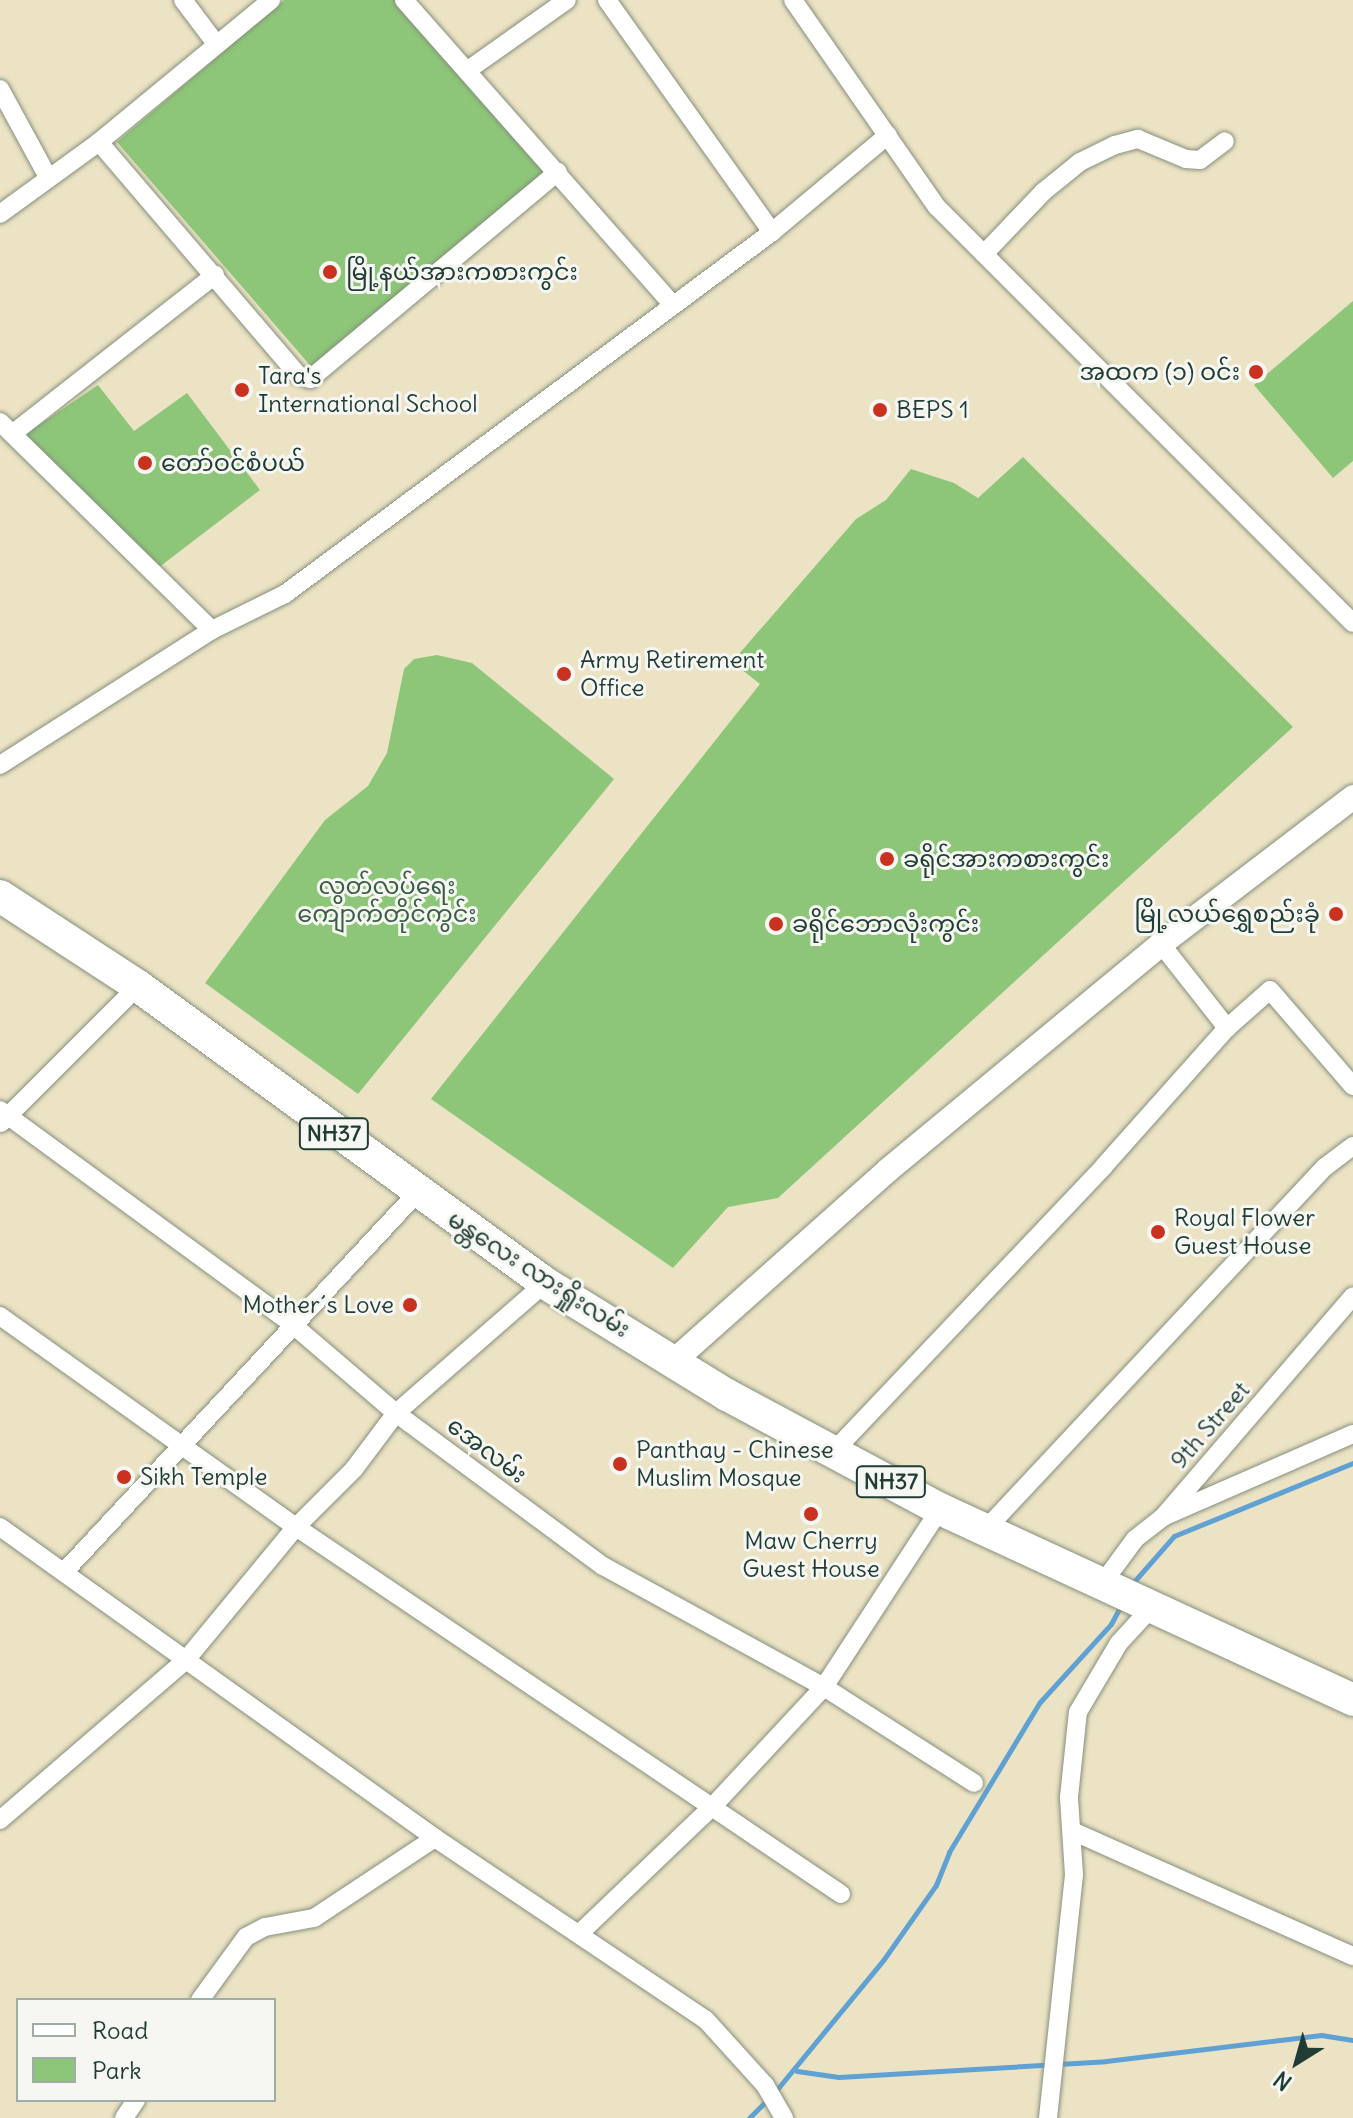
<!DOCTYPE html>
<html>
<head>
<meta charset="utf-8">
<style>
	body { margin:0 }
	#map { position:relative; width:1353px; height:2118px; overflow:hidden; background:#ece3c5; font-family:Delius,"Noto Sans Myanmar",sans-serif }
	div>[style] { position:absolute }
	.green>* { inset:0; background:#8dc679 }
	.stream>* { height:5px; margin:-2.5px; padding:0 2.5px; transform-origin:2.5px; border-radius:2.5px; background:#5fa1d3 }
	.roads { filter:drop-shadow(0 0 2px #86907c) drop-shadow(0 0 2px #86907c) }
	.street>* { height:18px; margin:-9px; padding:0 9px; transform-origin:9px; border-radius:9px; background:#fff }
	.secondary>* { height:24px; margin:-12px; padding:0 12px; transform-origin:12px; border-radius:12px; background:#fff }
	.highway>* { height:32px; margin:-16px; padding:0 16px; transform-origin:16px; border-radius:16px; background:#fff }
	.dots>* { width:22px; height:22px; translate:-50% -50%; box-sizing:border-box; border:4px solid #f6f6f2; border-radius:50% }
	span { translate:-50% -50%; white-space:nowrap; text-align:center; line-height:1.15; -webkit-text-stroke:6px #f6f6f2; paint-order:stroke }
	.shield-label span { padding:2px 6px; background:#f6f6f2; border:2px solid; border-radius:6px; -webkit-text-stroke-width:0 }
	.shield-label { font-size:22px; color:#1f3d34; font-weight:700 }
	.poi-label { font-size:24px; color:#1f3d34 }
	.left { translate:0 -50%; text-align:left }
	.right { translate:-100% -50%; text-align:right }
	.park-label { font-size:24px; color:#3a5f45 }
	.street-label { font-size:24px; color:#1f3d34 }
	.legend { position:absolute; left:16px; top:1998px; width:260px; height:104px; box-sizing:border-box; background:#f6f6f2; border:2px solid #a0aca6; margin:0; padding:10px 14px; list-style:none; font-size:24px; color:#1f3d34 }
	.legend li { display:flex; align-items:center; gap:16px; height:40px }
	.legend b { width:40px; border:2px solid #a0aca6 }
	.north { position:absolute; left:1257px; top:2022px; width:80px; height:80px; -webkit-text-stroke:6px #f6f6f2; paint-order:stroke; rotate:217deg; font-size:22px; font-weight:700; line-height:32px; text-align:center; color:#1f3d34 }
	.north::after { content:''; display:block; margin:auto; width:28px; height:36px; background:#1f3d34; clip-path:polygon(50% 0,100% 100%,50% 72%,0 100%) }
</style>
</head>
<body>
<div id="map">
	<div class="green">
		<div style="clip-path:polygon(284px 0,396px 0,550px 173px,314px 370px,117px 142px)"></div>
		<div style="clip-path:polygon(1353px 301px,1353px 461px,1333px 478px,1254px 385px)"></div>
		<div style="clip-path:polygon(98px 385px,134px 431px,187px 393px,260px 490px,158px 568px,23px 436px)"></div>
		<div style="clip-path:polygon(1023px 457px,1293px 727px,778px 1198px,728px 1207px,673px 1268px,431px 1099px,760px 684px,732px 662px,856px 519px,886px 500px,911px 469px,954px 483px,978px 498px)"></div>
		<div style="clip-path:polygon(437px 655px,472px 663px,614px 779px,358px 1094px,205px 983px,325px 820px,368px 786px,387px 753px,404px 669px,414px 659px)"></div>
	</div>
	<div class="stream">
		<div style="left:1131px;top:1585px;width:65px;rotate:-48.7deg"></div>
		<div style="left:1174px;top:1536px;width:193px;rotate:-22.2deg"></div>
		<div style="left:797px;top:2071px;width:42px;rotate:8.1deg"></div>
		<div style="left:839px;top:2077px;width:267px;rotate:-3.4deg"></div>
		<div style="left:1106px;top:2061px;width:217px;rotate:-6.9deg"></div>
		<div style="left:1321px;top:2035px;width:32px;rotate:9deg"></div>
		<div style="left:774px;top:2093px;width:173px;rotate:-50.6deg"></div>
		<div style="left:884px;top:1959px;width:90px;rotate:-54.9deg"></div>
		<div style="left:936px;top:1885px;width:35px;rotate:-68deg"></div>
		<div style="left:949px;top:1852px;width:175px;rotate:-58.8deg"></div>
		<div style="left:1040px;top:1702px;width:105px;rotate:-47.7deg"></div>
		<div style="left:1111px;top:1624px;width:21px;rotate:-62deg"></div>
		<div style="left:749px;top:2118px;width:25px;rotate:-45deg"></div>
	</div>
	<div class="roads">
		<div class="street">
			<div style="left:183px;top:0;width:56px;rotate:52.9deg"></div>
			<div style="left:404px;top:0;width:405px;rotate:48.6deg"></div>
			<div style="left:607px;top:0;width:285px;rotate:54.6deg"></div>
			<div style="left:793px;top:0;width:252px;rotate:55.2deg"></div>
			<div style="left:937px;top:207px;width:588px;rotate:45deg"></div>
			<div style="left:468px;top:70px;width:121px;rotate:-35.3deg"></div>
			<div style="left:0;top:89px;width:100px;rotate:61.4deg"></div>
			<div style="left:99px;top:142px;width:306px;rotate:49.5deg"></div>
			<div style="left:298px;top:375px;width:13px;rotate:18deg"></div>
			<div style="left:310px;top:379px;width:323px;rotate:-39.9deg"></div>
			<div style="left:0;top:214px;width:122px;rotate:-36deg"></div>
			<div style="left:99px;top:142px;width:223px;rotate:-39.5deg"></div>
			<div style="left:984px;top:254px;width:86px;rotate:-46.4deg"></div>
			<div style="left:1043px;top:192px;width:48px;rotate:-39deg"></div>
			<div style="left:1080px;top:162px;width:39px;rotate:-26deg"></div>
			<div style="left:1115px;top:145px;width:24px;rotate:-15deg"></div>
			<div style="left:1138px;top:139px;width:52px;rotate:22.6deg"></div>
			<div style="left:1186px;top:159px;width:14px;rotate:4deg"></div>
			<div style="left:1200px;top:160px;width:31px;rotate:-37deg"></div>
			<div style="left:0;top:422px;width:297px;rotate:44.5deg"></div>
			<div style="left:12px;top:434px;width:258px;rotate:-38.1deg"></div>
			<div style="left:0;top:765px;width:251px;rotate:-32.5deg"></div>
			<div style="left:212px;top:630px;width:81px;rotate:-26.3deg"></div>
			<div style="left:285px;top:594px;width:607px;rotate:-36.62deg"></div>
			<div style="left:772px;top:232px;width:151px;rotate:-39.9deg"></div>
			<div style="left:1161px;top:944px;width:107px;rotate:51.8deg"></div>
			<div style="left:0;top:1110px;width:362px;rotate:36.2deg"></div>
			<div style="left:292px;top:1324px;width:137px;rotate:40.6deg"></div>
			<div style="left:396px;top:1413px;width:257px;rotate:36.5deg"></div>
			<div style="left:603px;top:1566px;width:252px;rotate:28.7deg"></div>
			<div style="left:824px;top:1687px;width:178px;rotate:32.6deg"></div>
			<div style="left:1px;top:1123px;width:194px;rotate:-45deg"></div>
			<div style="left:0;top:1316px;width:364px;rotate:35.5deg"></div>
			<div style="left:296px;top:1527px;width:657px;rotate:33.96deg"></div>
			<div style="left:834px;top:1451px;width:393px;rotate:-46.5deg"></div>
			<div style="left:1104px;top:1166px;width:185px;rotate:-48.3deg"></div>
			<div style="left:1227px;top:1028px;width:57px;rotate:-41.5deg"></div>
			<div style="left:1270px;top:990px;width:127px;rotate:49.2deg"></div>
			<div style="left:1165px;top:1516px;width:205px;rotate:-23.6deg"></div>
			<div style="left:0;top:1527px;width:535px;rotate:35.56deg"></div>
			<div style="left:435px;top:1838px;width:326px;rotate:33.9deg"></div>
			<div style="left:706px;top:2020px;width:88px;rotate:47.8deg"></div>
			<div style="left:765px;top:2085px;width:38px;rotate:60deg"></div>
			<div style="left:986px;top:1529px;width:496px;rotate:-46.9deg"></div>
			<div style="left:1325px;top:1167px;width:35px;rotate:-37deg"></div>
			<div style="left:64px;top:1572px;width:517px;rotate:-47.04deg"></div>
			<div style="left:1102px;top:1584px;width:56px;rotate:-53.7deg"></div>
			<div style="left:1135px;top:1539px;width:36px;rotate:-38deg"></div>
			<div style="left:1163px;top:1517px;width:291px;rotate:-49.3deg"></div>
			<div style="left:0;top:1820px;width:244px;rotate:-40.7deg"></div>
			<div style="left:185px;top:1661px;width:174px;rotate:-50.4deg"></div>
			<div style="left:296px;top:1527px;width:82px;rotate:-45deg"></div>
			<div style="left:354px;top:1469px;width:70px;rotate:-53.1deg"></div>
			<div style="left:396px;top:1413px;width:198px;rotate:-41.1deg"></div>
			<div style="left:1072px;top:1831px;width:308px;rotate:24deg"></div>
			<div style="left:581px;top:1932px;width:182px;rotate:-43.7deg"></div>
			<div style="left:713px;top:1806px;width:163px;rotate:-47deg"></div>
			<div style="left:824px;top:1687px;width:212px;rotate:-56.9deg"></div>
			<div style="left:200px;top:2000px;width:78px;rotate:-53.9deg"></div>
			<div style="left:246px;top:1937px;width:21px;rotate:-28deg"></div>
			<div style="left:265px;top:1927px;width:50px;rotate:-10.4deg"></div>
			<div style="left:314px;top:1918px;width:145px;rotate:-33.5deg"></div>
			<div style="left:124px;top:2118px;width:22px;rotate:-56deg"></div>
			<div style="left:1048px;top:2118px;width:244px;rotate:-83.9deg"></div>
			<div style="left:1074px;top:1875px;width:78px;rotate:-93.7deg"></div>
			<div style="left:1069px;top:1797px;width:85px;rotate:-84deg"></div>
			<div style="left:1078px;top:1712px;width:80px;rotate:-59.3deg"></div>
			<div style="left:1119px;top:1643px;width:49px;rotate:-47.5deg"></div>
		</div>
		<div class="secondary">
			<div style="left:675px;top:1360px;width:285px;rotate:-41.7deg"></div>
			<div style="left:888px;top:1170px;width:354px;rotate:-39.6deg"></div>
			<div style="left:1161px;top:944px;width:242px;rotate:-37.4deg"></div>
		</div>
		<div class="highway">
			<div style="left:0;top:896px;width:165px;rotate:33.1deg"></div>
			<div style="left:138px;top:986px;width:504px;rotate:36.12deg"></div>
			<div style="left:545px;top:1283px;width:214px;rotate:31.6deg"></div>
			<div style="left:727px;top:1395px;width:242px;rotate:28.2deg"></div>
			<div style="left:940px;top:1509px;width:455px;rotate:24.8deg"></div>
		</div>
	</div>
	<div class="dots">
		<div style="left:330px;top:272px;background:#c8321e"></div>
		<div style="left:1256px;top:372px;background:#c8321e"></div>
		<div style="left:242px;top:390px;background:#c8321e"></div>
		<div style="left:880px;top:410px;background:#c8321e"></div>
		<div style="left:145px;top:463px;background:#c8321e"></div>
		<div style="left:564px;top:674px;background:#c8321e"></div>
		<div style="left:887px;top:859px;background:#c8321e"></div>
		<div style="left:1336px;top:914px;background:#c8321e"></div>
		<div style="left:776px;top:924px;background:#c8321e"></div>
		<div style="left:1158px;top:1232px;background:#c8321e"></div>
		<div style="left:410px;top:1305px;background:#c8321e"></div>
		<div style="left:620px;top:1464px;background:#c8321e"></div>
		<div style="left:124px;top:1477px;background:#c8321e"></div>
		<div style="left:811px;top:1514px;background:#c8321e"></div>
	</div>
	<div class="shield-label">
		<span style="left:334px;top:1134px">NH37</span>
		<span style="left:891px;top:1482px">NH37</span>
	</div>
	<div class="poi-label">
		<span class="left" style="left:346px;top:272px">မြို့နယ်အားကစားကွင်း</span>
		<span class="right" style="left:1240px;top:372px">အထက (၁) ဝင်း</span>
		<span class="left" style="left:258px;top:390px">Tara's<br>International School</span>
		<span class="left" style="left:896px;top:410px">BEPS 1</span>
		<span class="left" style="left:161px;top:463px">တော်ဝင်စံပယ်</span>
		<span class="left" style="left:580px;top:674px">Army Retirement<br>Office</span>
		<span class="left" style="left:903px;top:859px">ခရိုင်အားကစားကွင်း</span>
		<span class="right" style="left:1320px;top:914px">မြို့လယ်ရွှေစည်းခုံ</span>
		<span class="left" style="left:792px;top:924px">ခရိုင်ဘောလုံးကွင်း</span>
		<span class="left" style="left:1174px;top:1232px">Royal Flower<br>Guest House</span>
		<span class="right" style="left:394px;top:1305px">Mother´s Love</span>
		<span class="left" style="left:636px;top:1464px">Panthay - Chinese<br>Muslim Mosque</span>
		<span class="left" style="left:140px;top:1477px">Sikh Temple</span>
		<span style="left:811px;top:1555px">Maw Cherry<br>Guest House</span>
	</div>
	<div class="park-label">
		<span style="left:387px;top:900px">လွတ်လပ်ရေး<br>ကျောက်တိုင်ကွင်း</span>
	</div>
	<div class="street-label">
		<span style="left:539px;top:1274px;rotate:33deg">မန္တလေး လားရှိုးလမ်း</span>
		<span style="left:1210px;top:1425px;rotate:-49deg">9th Street</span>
		<span style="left:487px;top:1450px;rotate:37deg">အေလမ်း</span>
	</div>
	<ul class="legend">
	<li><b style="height:10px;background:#fff"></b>Road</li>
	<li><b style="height:22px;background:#8dc679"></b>Park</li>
	</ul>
	<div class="north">N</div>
</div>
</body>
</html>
